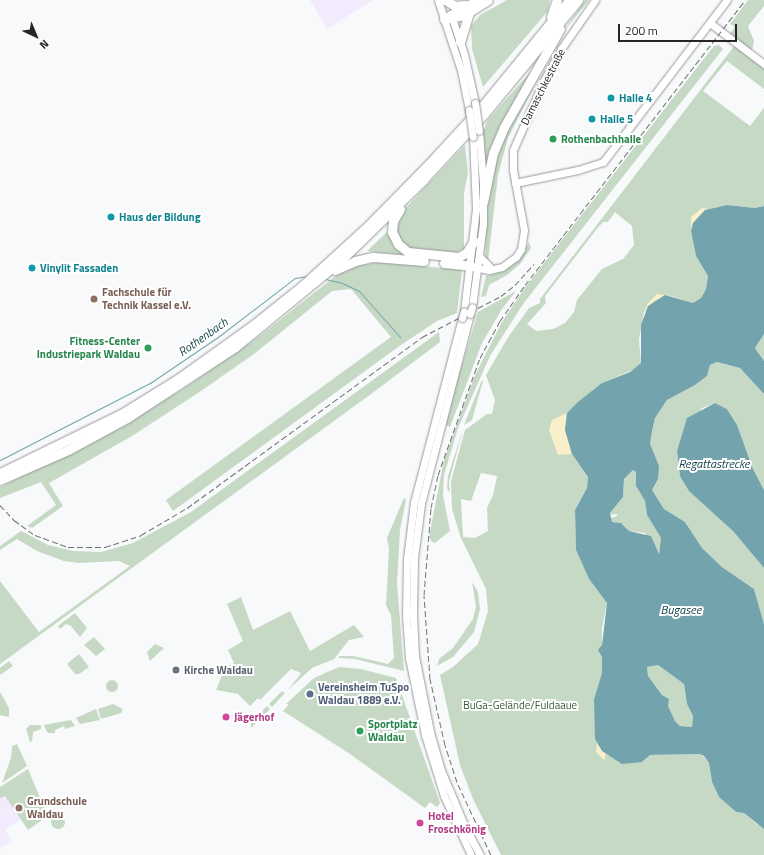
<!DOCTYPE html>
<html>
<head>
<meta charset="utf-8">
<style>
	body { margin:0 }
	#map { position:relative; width:764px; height:855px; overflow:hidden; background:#f8f9fa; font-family:"Titillium Web",sans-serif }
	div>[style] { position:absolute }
	.education>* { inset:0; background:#f2ebfd }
	.green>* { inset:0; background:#c5d9c4 }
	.round { border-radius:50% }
	.sand>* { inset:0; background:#f9efca }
	.water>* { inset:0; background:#73a4ae }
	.stream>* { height:1px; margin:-0.5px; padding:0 0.5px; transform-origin:0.5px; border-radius:0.5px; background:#73a4ae }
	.roads { filter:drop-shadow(0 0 1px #97989a) drop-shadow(0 0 1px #97989a) }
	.secondary>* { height:7px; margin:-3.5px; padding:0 3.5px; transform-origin:3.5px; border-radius:3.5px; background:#fff }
	.primary>* { height:7px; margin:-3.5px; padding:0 3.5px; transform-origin:3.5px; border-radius:3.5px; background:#fff }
	.highway>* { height:9px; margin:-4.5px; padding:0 4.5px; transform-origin:4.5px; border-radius:4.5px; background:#fff }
	.rail>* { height:1px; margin-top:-0.5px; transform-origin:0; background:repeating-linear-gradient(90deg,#737374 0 6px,transparent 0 9px) }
	.bridges { filter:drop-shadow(0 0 1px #97989a) drop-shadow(0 0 1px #97989a) }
	.primary-bridge>* { height:7px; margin:-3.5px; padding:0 3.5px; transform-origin:3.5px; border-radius:3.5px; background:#fff }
	.dots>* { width:11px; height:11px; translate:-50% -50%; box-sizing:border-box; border:2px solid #fff; border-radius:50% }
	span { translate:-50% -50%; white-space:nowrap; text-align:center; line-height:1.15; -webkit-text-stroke:4px #fff; paint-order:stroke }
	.street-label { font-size:11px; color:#252526 }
	.culture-label { font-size:11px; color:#0d838f; font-weight:700 }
	.left { translate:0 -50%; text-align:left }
	.leisure-label { font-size:11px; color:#27864d; font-weight:700 }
	.right { translate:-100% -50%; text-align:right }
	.education-label { font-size:11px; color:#785e54; font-weight:700 }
	.worship-label { font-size:11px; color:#5b616d; font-weight:700 }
	.service-label { font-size:11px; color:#4e5e75; font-weight:700 }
	.park-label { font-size:11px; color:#335e33 }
	.hotel-label { font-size:11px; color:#b23c85; font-weight:700 }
	.water-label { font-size:12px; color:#0d3c44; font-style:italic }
	.north { position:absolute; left:16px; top:16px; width:40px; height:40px; -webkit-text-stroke:3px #fff; paint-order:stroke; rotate:136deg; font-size:11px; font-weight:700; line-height:16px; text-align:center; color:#252526 }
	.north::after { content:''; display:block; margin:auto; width:14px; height:18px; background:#252526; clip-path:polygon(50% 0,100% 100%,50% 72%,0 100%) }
	.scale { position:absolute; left:618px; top:24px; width:119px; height:18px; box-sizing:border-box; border:2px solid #252526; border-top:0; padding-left:5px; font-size:12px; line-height:14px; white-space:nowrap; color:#252526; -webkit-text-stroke:3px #fff; paint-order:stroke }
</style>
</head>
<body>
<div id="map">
	<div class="education">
		<div style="clip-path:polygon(310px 0,373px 0,327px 29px)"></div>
		<div style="clip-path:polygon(28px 769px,43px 805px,5px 830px,12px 841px,0 849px,0 787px)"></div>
	</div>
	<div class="green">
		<div style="clip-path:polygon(507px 0,550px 0,548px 11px,483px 87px,472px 49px,471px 26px,480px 15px)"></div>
		<div style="clip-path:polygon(585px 0,589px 0,564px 31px,546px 63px,508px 138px,498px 175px,488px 262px,485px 257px,487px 196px,500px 142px,553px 46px)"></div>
		<div style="clip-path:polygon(748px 0,764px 0,764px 6px,748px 26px,754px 41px,752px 51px,729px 35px,735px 27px,730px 24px)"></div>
		<div style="clip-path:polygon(719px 45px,723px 49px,523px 304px,490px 356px,458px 428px,444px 475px,443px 495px,450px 531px,435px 543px,432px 542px,429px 537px,444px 460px,475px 375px,502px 322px,526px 286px,714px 46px)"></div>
		<div style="clip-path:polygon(evenodd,735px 45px,764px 67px,764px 89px,727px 61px,703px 91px,750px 126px,764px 108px,764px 206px,755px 208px,727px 205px,705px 210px,691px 231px,696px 256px,708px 276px,706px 289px,701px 298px,693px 303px,671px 296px,644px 312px,639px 340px,641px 363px,637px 368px,602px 383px,567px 413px,572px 454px,588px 477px,587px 488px,575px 510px,576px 550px,589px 579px,607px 603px,602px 628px,602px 673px,594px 699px,642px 762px,650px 755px,699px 754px,704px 757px,709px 763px,712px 782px,719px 797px,736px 812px,744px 813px,758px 825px,764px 813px,764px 855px,501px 855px,473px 799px,460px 765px,440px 675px,453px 667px,478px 644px,488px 611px,486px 589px,461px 538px,452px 509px,451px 481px,465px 430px,487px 414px,492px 414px,495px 400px,486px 375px,507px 339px,529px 308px,540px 303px,540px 299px,735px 45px,615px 212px,632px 226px,634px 245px,623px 259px,602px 269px,577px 300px,574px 312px,565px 323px,553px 329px,536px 331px,527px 324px,546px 303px,545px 296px,596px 230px,603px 222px,608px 222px,615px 212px,735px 45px,481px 473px,497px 476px,493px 495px,487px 508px,488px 531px,475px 538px,463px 537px,461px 499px,471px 501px,481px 473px)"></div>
		<div style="clip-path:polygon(531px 71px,486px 169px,482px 135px,487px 121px)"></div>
		<div style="clip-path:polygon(465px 145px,468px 173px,464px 193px,464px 249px,451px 254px,410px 249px,399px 239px,396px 226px,400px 214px)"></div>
		<div style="clip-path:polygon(387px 232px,394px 247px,409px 256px,367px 251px)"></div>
		<div style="clip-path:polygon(529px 242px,531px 248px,520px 264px,507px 275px,489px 285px,486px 296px,481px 297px,486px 276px,507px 269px,523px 253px)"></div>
		<div style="clip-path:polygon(381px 262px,462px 270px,457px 313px,437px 321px,398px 347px,173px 511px,166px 500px,391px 337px,351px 289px,332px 291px,254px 354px,198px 393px,132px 436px,49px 483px,63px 506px,32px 528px,27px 526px,56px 505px,41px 482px,0 498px,0 487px,95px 441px,183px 389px,257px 338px,338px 274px,355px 266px)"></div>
		<div style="clip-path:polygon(516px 291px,502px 309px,482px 343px,450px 427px,444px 424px,478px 312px)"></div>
		<div style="clip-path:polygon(439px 332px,440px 342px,371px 394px,0 664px,0 581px,39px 632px,130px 566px,119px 561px,79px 563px,64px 561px,37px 551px,17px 539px,0 550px,0 546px,21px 531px,48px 545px,73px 551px,101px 552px,133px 543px,191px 512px)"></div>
		<div style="clip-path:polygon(764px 334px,764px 361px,755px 348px)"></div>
		<div style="clip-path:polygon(717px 362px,740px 368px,764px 394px,764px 490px,753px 469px,737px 425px,727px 409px,715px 403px,702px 408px,677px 451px,680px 476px,733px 531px,764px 568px,764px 624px,754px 589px,722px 567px,702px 548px,685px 522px,664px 509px,652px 490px,658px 479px,650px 444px,655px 418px,667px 400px,695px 385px,707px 376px,710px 365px)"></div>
		<div style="clip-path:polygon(483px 381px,472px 420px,464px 425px,482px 380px)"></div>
		<div style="clip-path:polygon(463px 429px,449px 482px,450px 493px,447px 488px,448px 476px)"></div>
		<div style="clip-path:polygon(633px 470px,636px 472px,636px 486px,645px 501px,647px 515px,661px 538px,659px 554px,645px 533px,629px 531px,621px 523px,612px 522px,611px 518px,617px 516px,617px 514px,611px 515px,610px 513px,623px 497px,624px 479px)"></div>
		<div style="clip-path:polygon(404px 498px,406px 500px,400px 530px,397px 583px,404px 671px,355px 659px,339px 658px,339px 656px,353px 656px,388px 664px,394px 658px,391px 615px,386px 605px,389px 549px,387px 538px)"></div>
		<div style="clip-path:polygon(472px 582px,478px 592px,480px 609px,474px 632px,453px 657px,437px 666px,439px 659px,453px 648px,473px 619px,476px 607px)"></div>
		<div style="clip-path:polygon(241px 597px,253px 630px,290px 611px,310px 651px,354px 625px,364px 637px,349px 640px,334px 659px,312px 668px,289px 689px,301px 673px,291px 669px,260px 700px,258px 698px,250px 706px,238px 694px,216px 690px,225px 668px,234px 663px,228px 650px,243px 641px,227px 604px)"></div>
		<div style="clip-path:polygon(75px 613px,87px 628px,80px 637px,71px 626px,66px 624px,60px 629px,58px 626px)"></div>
		<div style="clip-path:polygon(94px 637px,105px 649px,96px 656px,84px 645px)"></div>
		<div style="clip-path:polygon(155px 644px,164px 648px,150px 661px,147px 652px)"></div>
		<div style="clip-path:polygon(79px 654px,89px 667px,79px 674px,75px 674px,67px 664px)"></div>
		<div style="clip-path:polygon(9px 661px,13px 666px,0 675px,0 668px)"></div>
		<div style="clip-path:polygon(658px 665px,684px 684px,687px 704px,693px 716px,692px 727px,680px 726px,675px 721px,662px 695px,648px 676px,647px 667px)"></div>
		<div style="clip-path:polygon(339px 667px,361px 669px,396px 678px,440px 803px,437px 807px,430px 802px,425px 808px,350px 754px,283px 711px,289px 704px,286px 704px,314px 678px)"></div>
		<div class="round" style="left:106px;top:680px;width:12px;height:12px"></div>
		<div style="clip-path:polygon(282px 691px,285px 693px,272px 707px,269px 704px)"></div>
		<div style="clip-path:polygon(0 692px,9px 708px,9px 717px,0 715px)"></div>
		<div style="clip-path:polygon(113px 704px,123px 709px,121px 713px,101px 719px,98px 709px)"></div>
		<div style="clip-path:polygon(267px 706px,270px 709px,251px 728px,251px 723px)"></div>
		<div style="clip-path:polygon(96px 709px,100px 720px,80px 724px,76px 718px)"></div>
		<div style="clip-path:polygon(71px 720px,75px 726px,65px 729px,64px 726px,55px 730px,55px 733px,48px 733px,45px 728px,44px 725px)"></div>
		<div style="clip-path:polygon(30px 725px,41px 725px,41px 729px,33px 732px,32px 741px,30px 742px,26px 729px)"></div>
		<div style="clip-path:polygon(17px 744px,27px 766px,2px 783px,11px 758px,12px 746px)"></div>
		<div style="clip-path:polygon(28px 769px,45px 810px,42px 820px,28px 830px,5px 796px,0 798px,0 787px)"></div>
		<div class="round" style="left:51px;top:815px;width:14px;height:14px"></div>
	</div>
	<div class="sand">
		<div style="clip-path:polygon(702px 208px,710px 209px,705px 210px,693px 223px,691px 231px,691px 217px)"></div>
		<div style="clip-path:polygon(657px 294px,671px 296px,655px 300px,644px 312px,648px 303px)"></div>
		<div style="clip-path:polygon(567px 413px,565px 430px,572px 454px,558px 455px,549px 430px,552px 420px)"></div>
		<div style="clip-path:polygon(597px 742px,606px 754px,604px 760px,596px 752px)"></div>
	</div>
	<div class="water">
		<div style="clip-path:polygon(evenodd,727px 205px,755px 208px,764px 206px,764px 334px,755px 348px,764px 361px,764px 394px,740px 368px,717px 362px,710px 365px,707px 376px,695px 385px,667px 400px,655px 418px,652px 432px,650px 444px,659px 466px,658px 479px,652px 490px,664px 509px,685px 522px,702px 548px,722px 567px,754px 589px,764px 624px,764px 829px,744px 813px,736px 812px,719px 797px,712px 782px,709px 763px,704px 756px,699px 754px,650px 755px,642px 762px,622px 764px,602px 751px,595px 739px,594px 699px,602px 673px,602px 657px,598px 650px,602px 645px,607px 603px,589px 579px,576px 550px,575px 510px,587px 488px,588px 477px,572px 454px,565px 430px,567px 413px,578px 402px,602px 383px,630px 372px,641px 363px,641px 325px,648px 306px,665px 295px,693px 303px,701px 298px,706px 289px,708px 276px,696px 256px,691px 231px,693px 223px,705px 210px,727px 205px,633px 470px,636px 472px,636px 486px,645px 501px,647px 515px,661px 538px,659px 554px,651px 536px,629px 531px,621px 523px,612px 522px,610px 513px,623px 497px,624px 479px,633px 470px,727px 205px,658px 665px,684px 684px,687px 704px,693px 716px,692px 727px,680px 726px,675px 721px,668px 706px,669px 699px,662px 695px,648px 676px,647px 667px,658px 665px)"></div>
		<div style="clip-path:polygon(715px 403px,727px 409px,737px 425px,753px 469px,764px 490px,764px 568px,733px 531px,689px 491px,680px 476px,677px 451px,687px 418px)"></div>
	</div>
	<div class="stream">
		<div style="left:325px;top:279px;width:17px;rotate:13deg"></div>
		<div style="left:342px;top:283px;width:19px;rotate:25deg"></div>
		<div style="left:359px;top:291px;width:62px;rotate:48.3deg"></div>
		<div style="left:0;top:460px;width:169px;rotate:-27.2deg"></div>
		<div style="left:150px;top:383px;width:82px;rotate:-34.1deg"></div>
		<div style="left:218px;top:337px;width:97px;rotate:-37.5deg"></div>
		<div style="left:295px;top:278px;width:13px;rotate:-9deg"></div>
	</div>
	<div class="roads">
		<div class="secondary">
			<div style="left:438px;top:0;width:20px;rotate:72deg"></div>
			<div style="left:710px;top:23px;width:68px;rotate:37.2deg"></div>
			<div style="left:515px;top:183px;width:64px;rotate:-11.7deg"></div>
			<div style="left:578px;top:170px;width:26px;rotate:-18deg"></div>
			<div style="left:603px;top:162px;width:204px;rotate:-52.6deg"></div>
			<div style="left:480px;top:257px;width:13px;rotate:45deg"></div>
			<div style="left:473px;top:267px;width:16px;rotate:11deg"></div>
			<div style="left:489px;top:270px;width:13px;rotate:-13deg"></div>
			<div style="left:502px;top:267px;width:17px;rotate:-36deg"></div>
			<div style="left:516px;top:257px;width:9px;rotate:-58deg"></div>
			<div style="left:521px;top:249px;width:19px;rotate:-81deg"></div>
			<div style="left:524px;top:230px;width:61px;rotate:-100.4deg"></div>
			<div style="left:513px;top:170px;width:20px;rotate:-90deg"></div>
			<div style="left:513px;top:150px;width:74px;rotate:-66.2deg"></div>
			<div style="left:543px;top:82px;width:38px;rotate:-61deg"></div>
			<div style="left:561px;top:49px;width:60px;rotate:-55.2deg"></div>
		</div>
		<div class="primary">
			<div style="left:451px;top:15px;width:41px;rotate:71.6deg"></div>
			<div style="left:464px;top:54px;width:50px;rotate:77.3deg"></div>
			<div style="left:444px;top:19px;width:54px;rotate:71.6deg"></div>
			<div style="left:461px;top:70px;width:41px;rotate:78.7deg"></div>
			<div style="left:472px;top:307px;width:84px;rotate:-82.5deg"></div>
			<div style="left:483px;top:224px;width:40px;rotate:-90deg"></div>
			<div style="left:483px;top:184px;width:53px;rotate:-94.3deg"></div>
			<div style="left:464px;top:311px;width:103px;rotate:-83.3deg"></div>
			<div style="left:476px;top:209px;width:72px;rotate:-92.4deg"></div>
			<div style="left:470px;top:314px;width:196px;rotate:104.5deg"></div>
			<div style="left:421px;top:504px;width:54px;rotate:97.4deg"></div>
			<div style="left:414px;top:558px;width:57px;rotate:91deg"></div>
			<div style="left:413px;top:615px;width:41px;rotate:87.2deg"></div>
			<div style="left:415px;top:656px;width:77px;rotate:78.8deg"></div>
			<div style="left:430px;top:732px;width:40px;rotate:74deg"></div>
			<div style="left:441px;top:770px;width:62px;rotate:67.2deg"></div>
			<div style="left:465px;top:827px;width:32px;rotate:62deg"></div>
			<div style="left:462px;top:318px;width:190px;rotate:104.6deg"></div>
			<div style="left:414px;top:502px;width:57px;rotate:97deg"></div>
			<div style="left:407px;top:559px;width:57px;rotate:91deg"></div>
			<div style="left:406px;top:616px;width:42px;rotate:85.9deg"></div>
			<div style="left:409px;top:658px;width:79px;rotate:78.3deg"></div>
			<div style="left:425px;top:735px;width:64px;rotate:72.7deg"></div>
			<div style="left:444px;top:796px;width:65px;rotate:65.4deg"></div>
		</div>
		<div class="highway">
			<div style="left:445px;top:0;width:12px;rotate:31deg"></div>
			<div style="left:455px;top:6px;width:10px;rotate:-6deg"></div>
			<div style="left:449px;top:16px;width:31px;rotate:-29deg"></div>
			<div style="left:551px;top:17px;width:18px;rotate:-71deg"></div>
			<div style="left:444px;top:19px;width:20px;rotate:-11deg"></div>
			<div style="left:464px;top:15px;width:28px;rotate:-32deg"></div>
			<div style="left:460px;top:42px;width:31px;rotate:-73deg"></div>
			<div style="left:420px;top:183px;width:94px;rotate:-47.2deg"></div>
			<div style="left:484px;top:114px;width:148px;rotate:-50.5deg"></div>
			<div style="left:483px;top:202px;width:50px;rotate:-78.5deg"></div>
			<div style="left:493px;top:153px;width:28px;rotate:-67deg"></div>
			<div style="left:504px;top:127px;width:113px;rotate:-60.3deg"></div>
			<div style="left:400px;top:209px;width:14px;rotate:120deg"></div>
			<div style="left:393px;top:221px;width:11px;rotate:95deg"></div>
			<div style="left:392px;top:232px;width:13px;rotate:63deg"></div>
			<div style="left:398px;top:244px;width:13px;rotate:39deg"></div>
			<div style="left:408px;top:252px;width:51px;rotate:5.6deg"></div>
			<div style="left:459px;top:257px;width:9px;rotate:-32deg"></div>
			<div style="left:467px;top:252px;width:13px;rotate:-58deg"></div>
			<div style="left:444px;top:263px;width:27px;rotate:6deg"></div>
			<div style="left:335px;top:270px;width:22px;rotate:-24deg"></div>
			<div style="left:355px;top:261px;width:18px;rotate:-13deg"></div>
			<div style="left:373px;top:257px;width:51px;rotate:4.5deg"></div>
			<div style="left:0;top:473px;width:135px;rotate:-26deg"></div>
			<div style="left:121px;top:414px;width:67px;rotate:-31.6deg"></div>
			<div style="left:178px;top:379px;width:91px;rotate:-35.6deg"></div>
			<div style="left:252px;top:326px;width:64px;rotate:-38.7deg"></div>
			<div style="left:302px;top:286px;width:89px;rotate:-42.3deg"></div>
			<div style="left:368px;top:226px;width:87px;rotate:-45.5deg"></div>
			<div style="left:429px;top:164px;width:81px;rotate:-47.5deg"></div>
			<div style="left:484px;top:104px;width:134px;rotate:-50.7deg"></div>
			<div style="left:0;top:480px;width:74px;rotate:-23.8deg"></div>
			<div style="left:68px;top:450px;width:67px;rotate:-28.5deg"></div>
			<div style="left:127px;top:418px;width:129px;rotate:-33.3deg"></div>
			<div style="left:235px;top:347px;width:136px;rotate:-39.3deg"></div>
			<div style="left:340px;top:261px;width:117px;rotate:-44.3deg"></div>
		</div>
	</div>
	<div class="rail">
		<div style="left:0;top:505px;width:21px;rotate:47deg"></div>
		<div style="left:14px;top:520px;width:26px;rotate:36deg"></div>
		<div style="left:35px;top:535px;width:35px;rotate:20deg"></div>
		<div style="left:68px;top:547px;width:37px"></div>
		<div style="left:105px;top:547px;width:38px;rotate:-18deg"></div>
		<div style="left:141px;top:535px;width:53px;rotate:-30.4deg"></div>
		<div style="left:187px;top:508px;width:291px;rotate:-36deg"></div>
		<div style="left:422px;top:337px;width:89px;rotate:-27.4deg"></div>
		<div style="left:501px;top:296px;width:18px;rotate:-38deg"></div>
		<div style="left:515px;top:285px;width:28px;rotate:-48deg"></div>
		<div style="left:491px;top:855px;width:81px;rotate:-115deg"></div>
		<div style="left:457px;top:782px;width:39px;rotate:-108deg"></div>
		<div style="left:445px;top:745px;width:68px;rotate:-102.8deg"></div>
		<div style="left:430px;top:679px;width:84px;rotate:-94.1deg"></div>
		<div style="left:424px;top:595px;width:87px;rotate:-85.4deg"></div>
		<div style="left:431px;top:508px;width:34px;rotate:-78deg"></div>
		<div style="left:438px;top:475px;width:124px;rotate:-70.3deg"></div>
		<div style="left:480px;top:358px;width:42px;rotate:-61.6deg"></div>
		<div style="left:500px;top:321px;width:44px;rotate:-55.2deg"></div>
		<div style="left:525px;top:285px;width:360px;rotate:-52.3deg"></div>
	</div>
	<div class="bridges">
		<div class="primary-bridge">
			<div style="left:475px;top:103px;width:28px;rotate:82deg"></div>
			<div style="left:469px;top:110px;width:27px;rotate:82deg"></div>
			<div style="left:470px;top:314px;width:7px;rotate:-74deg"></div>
			<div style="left:462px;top:318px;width:7px;rotate:-74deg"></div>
		</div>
	</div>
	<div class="dots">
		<div style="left:611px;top:98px;background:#0f9aa8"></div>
		<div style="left:592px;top:119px;background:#0f9aa8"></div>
		<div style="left:553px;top:139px;background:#2e9e5b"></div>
		<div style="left:111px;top:217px;background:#0f9aa8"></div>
		<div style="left:32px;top:268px;background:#0f9aa8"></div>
		<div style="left:94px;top:299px;background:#8d6e63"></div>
		<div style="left:148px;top:348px;background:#2e9e5b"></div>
		<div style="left:176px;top:670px;background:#6b7280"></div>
		<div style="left:310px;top:694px;background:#5c6f8a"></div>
		<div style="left:226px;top:717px;background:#d1479c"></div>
		<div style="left:360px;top:731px;background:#2e9e5b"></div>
		<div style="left:19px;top:808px;background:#8d6e63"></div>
		<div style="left:420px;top:823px;background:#d1479c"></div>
	</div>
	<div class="street-label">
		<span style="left:543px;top:87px;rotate:-63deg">Damaschkestraße</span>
	</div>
	<div class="culture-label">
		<span class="left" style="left:619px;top:98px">Halle 4</span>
		<span class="left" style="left:600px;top:119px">Halle 5</span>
		<span class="left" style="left:119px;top:217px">Haus der Bildung</span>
		<span class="left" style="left:40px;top:268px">Vinylit Fassaden</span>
	</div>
	<div class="leisure-label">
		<span class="left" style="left:561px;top:139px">Rothenbachhalle</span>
		<span class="right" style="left:140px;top:348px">Fitness-Center<br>Industriepark Waldau</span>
		<span class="left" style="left:368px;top:731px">Sportplatz<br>Waldau</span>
	</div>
	<div class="education-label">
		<span class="left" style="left:102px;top:299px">Fachschule für<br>Technik Kassel e.V.</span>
		<span class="left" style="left:27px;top:808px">Grundschule<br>Waldau</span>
	</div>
	<div class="worship-label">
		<span class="left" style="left:184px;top:670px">Kirche Waldau</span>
	</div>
	<div class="service-label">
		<span class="left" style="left:318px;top:694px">Vereinsheim TuSpo<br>Waldau 1889 e.V.</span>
	</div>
	<div class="park-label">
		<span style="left:520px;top:705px">BuGa-Gelände/Fuldaaue</span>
	</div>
	<div class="hotel-label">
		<span class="left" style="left:234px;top:717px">Jägerhof</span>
		<span class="left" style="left:428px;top:823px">Hotel<br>Froschkönig</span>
	</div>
	<div class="water-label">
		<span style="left:203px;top:337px;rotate:-35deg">Rothenbach</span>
		<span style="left:714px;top:464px">Regattastrecke</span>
		<span style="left:681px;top:610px">Bugasee</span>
	</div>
	<div class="north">N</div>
	<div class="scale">200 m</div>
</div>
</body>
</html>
